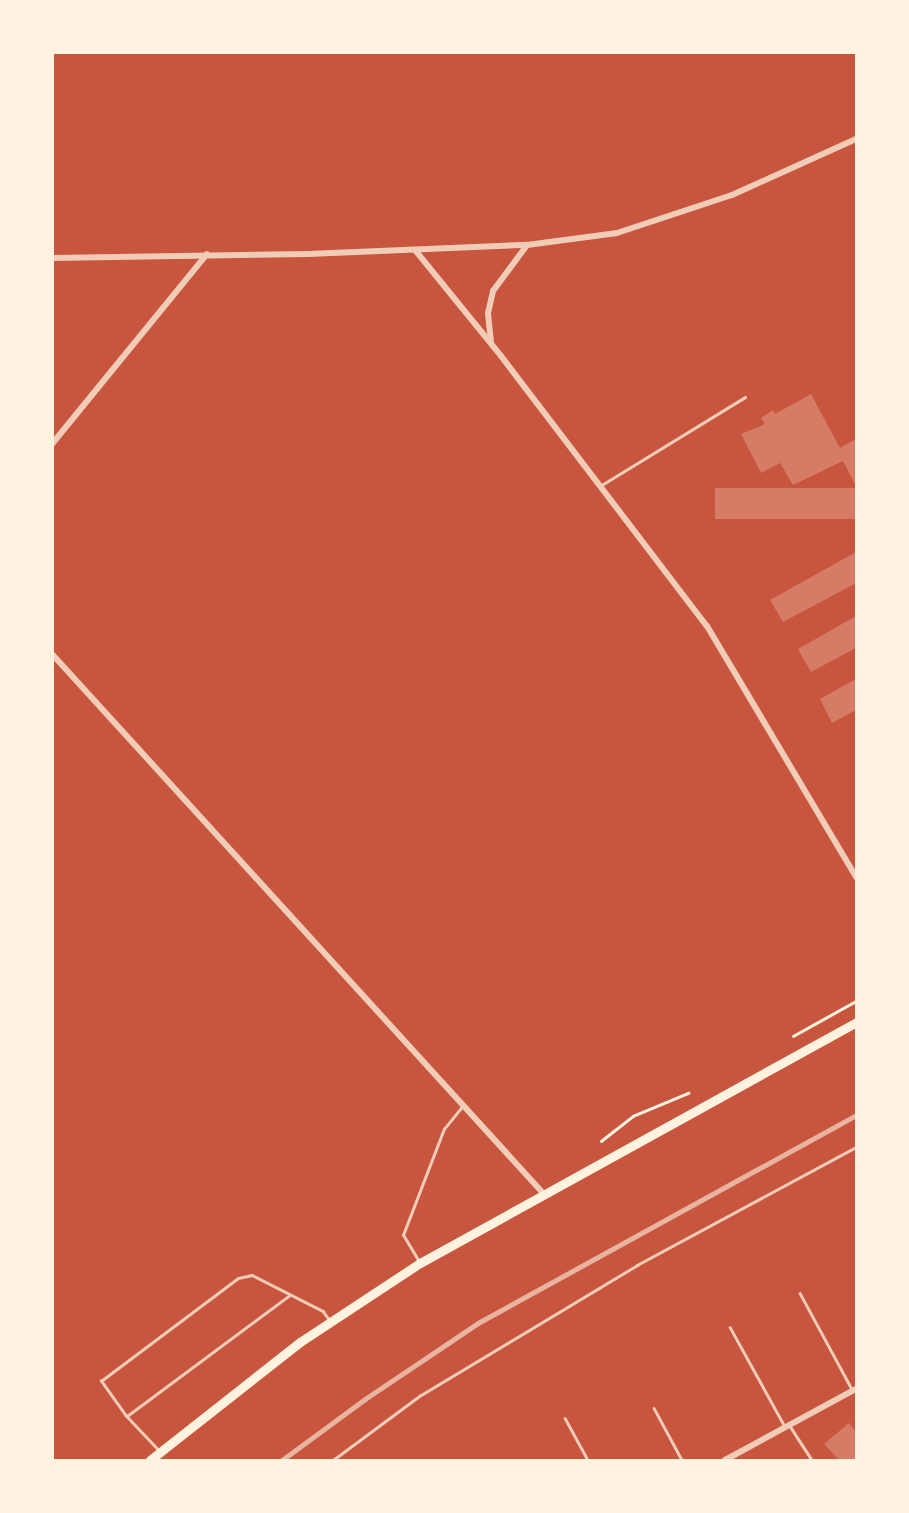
<!DOCTYPE html>
<html>
<head>
<meta charset="utf-8">
<style>
	body { margin:0 }
	#map { position:relative; width:909px; height:1513px; overflow:hidden; background:#c8553d; font-family:Quicksand,sans-serif }
	div>[style] { position:absolute }
	.building>* { inset:0; background:#d67c66; transform-origin:0 0 }
	.path>* { height:2.5px; margin:-1.25px; padding:0 1.25px; transform-origin:1.25px; border-radius:1.25px; background:#fff3e0 }
	.service>* { height:2.5px; margin:-1.25px; padding:0 1.25px; transform-origin:1.25px; border-radius:1.25px; background:#f1ccb7 }
	.minor>* { height:6px; margin:-3px; padding:0 3px; transform-origin:3px; border-radius:3px; background:#f1ccb7 }
	.secondary>* { height:9px; margin:-4.5px; padding:0 4.5px; transform-origin:4.5px; border-radius:4.5px; background:#fff3e0 }
	.rail>* { height:4.5px; margin:-2.25px; padding:0 2.25px; transform-origin:2.25px; border-radius:2.25px; background:#e9b49f }
	span { translate:-50% -50%; white-space:nowrap; text-align:center; line-height:1.15; -webkit-text-stroke:7px #fff3e0; paint-order:stroke }
	.frame { position:absolute; inset:0; border:54px solid #fff3e0; pointer-events:none }
</style>
</head>
<body>
<div id="map">
	<div class="building">
		<div style="clip-path:polygon(811px 394px,840px 448px,856px 439px,856px 486px,843px 461px,793px 485px,780px 463px,761px 473px,741px 434px,765px 424px,761px 418px,773px 410px,775px 414px)"></div>
		<div style="left:856px;top:488px;width:31px;height:141px;rotate:90deg"></div>
		<div style="clip-path:polygon(856px 552px,856px 583px,783px 622px,770px 600px)"></div>
		<div style="clip-path:polygon(856px 616px,856px 648px,811px 672px,798px 649px)"></div>
		<div style="clip-path:polygon(856px 679px,856px 710px,832px 723px,820px 699px)"></div>
		<div style="clip-path:polygon(849px 1423px,856px 1432px,856px 1460px,839px 1460px,824px 1444px)"></div>
	</div>
	<div class="path">
		<div style="left:793px;top:1036px;width:72px;rotate:-29.1deg"></div>
		<div style="left:601px;top:1141px;width:41px;rotate:-38deg"></div>
		<div style="left:633px;top:1116px;width:60px;rotate:-22.7deg"></div>
	</div>
	<div class="service">
		<div style="left:600px;top:486px;width:170px;rotate:-31.5deg"></div>
		<div style="left:418px;top:1260px;width:29px;rotate:-121deg"></div>
		<div style="left:403px;top:1235px;width:114px;rotate:-68.9deg"></div>
		<div style="left:444px;top:1129px;width:28px;rotate:-51deg"></div>
		<div style="left:800px;top:1293px;width:111px;rotate:61.6deg"></div>
		<div style="left:730px;top:1327px;width:112px;rotate:61.1deg"></div>
		<div style="left:654px;top:1408px;width:59px;rotate:61.7deg"></div>
		<div style="left:127px;top:1416px;width:203px;rotate:-36.6deg"></div>
		<div style="left:565px;top:1418px;width:48px;rotate:61.3deg"></div>
		<div style="left:790px;top:1426px;width:40px;rotate:57.1deg"></div>
		<div style="left:158px;top:1450px;width:47px;rotate:-133.3deg"></div>
		<div style="left:126px;top:1416px;width:43px;rotate:-125.5deg"></div>
		<div style="left:101px;top:1381px;width:171px;rotate:-36.9deg"></div>
		<div style="left:238px;top:1278px;width:14px;rotate:-12deg"></div>
		<div style="left:252px;top:1275px;width:80px;rotate:26.9deg"></div>
		<div style="left:323px;top:1311px;width:9px;rotate:54deg"></div>
		<div style="left:333px;top:1460px;width:109px;rotate:-36.5deg"></div>
		<div style="left:421px;top:1395px;width:252px;rotate:-31deg"></div>
		<div style="left:637px;top:1265px;width:249px;rotate:-28.3deg"></div>
	</div>
	<div class="minor">
		<div style="left:415px;top:250px;width:136px;rotate:50.9deg"></div>
		<div style="left:501px;top:356px;width:340px;rotate:52.7deg"></div>
		<div style="left:707px;top:626px;width:292px;rotate:59.3deg"></div>
		<div style="left:52px;top:258px;width:256px;rotate:-0.9deg"></div>
		<div style="left:308px;top:254px;width:219px;rotate:-2.4deg"></div>
		<div style="left:527px;top:245px;width:91px;rotate:-7.6deg"></div>
		<div style="left:617px;top:233px;width:121px;rotate:-18.3deg"></div>
		<div style="left:732px;top:195px;width:136px;rotate:-24.3deg"></div>
		<div style="left:491px;top:342px;width:29px;rotate:-96deg"></div>
		<div style="left:488px;top:313px;width:23px;rotate:-77deg"></div>
		<div style="left:493px;top:291px;width:57px;rotate:-53.5deg"></div>
		<div style="left:52px;top:444px;width:245px;rotate:-50.8deg"></div>
		<div style="left:52px;top:654px;width:729px;rotate:47.67deg"></div>
		<div style="left:725px;top:1460px;width:149px;rotate:-28.5deg"></div>
	</div>
	<div class="secondary">
		<div style="left:150px;top:1460px;width:191px;rotate:-38.2deg"></div>
		<div style="left:300px;top:1342px;width:144px;rotate:-33.4deg"></div>
		<div style="left:420px;top:1263px;width:498px;rotate:-28.9deg"></div>
	</div>
	<div class="rail">
		<div style="left:282px;top:1460px;width:103px;rotate:-36.3deg"></div>
		<div style="left:365px;top:1399px;width:136px;rotate:-33.9deg"></div>
		<div style="left:478px;top:1323px;width:431px;rotate:-28.8deg"></div>
	</div>
	<div class="frame"></div>
</div>
</body>
</html>
